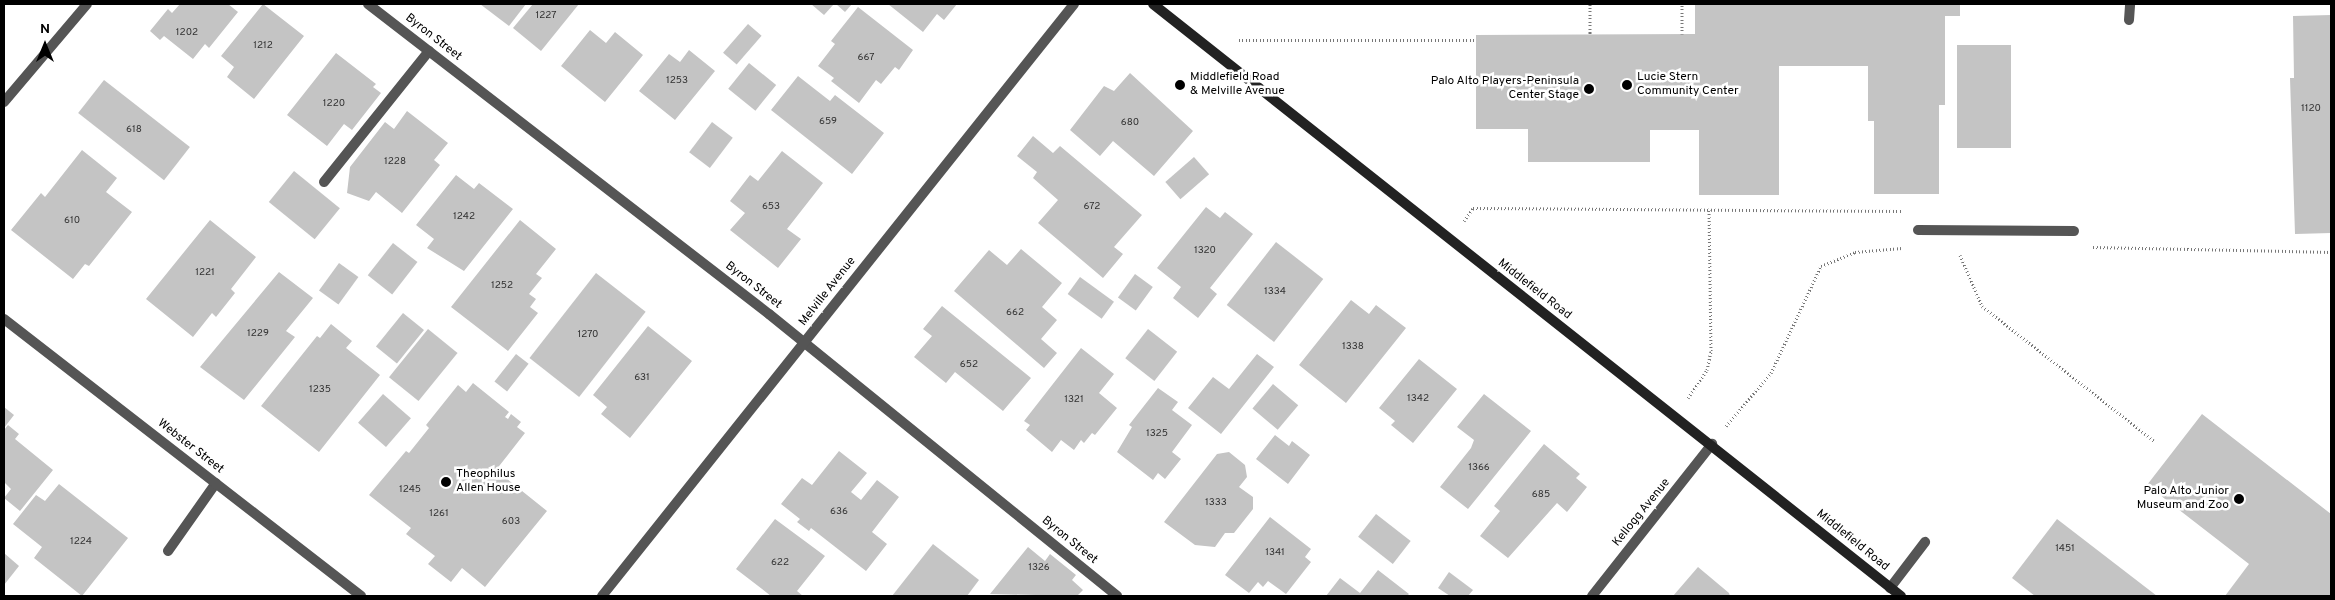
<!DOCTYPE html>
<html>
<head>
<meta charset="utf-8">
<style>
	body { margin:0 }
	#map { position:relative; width:2335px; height:600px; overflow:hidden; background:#fff; font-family:Overpass,sans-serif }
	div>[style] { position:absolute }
	.building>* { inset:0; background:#c4c4c4; transform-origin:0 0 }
	.path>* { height:3px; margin-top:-1.5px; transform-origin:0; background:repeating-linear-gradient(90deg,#777 0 1px,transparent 0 3.5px) }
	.service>* { height:10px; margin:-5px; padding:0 5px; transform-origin:5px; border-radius:5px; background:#555 }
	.minor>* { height:10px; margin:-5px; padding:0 5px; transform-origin:5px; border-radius:5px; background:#555 }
	.secondary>* { height:10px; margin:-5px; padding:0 5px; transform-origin:5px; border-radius:5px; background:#222 }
	.dots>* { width:14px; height:14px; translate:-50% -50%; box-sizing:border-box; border:2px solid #fff; border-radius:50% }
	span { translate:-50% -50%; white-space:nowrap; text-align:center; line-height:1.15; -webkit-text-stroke:5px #fff; paint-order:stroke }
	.number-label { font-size:10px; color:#313131 }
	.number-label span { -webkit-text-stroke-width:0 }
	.street-label { font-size:12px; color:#000 }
	.poi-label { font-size:12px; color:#000 }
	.left { translate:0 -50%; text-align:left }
	.right { translate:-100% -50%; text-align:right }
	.frame { position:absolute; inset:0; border:5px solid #000; pointer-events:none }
	.north { position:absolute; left:20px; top:20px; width:50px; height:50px; -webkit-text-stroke:4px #fff; paint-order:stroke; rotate:0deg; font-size:14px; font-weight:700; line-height:20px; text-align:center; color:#000 }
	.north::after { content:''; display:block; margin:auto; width:18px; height:22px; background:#000; clip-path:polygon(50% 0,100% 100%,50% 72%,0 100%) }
</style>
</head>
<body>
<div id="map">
	<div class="building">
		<div style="clip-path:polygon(180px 4px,228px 4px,238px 12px,209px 48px,205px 44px,193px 59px,164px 36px,160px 40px,150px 31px,168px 9px,172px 13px)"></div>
		<div style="clip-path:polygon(263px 4px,304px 36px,254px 99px,227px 77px,234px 67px,221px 56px)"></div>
		<div style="clip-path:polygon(480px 4px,526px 4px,509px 26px)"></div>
		<div style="clip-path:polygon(533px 4px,579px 4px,541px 51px,513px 28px)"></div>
		<div style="clip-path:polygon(811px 4px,834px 4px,824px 15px)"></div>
		<div style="clip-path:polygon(836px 4px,852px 4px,845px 12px)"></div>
		<div style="clip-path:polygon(888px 4px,957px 4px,944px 20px,937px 14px,923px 32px)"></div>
		<div style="clip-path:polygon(1695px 4px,1960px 4px,1960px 16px,1945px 16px,1945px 105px,1939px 105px,1939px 194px,1874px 194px,1874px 121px,1868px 121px,1868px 66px,1779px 66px,1779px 195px,1699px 195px,1699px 130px,1650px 130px,1650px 162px,1528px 162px,1528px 129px,1476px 129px,1476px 35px,1695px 34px)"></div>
		<div style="clip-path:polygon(858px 7px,913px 50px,899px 70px,895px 67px,881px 84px,876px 80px,859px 103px,831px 81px,834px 78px,818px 66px,835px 44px,831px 41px)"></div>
		<div style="clip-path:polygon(2331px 15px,2331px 233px,2295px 234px,2290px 78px,2294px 78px,2293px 16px)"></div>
		<div style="left:748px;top:24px;width:18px;height:38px;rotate:41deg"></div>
		<div style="clip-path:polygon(590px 30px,606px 43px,615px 32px,643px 55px,605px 102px,561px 66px)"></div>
		<div style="left:1957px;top:45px;width:54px;height:103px"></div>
		<div style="clip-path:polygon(689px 50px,715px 71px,675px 120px,639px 91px,669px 54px,680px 62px)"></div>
		<div style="clip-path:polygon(336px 53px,376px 84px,373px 87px,381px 93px,352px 130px,344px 124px,327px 146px,287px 115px)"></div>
		<div style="left:749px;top:63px;width:35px;height:33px;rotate:39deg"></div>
		<div style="clip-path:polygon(1130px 73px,1193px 131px,1154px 176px,1113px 141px,1100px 156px,1070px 130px,1104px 86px,1114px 91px)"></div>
		<div style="clip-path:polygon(798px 76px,830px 101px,835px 95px,884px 133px,852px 174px,771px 110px)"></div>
		<div style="left:104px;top:80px;width:109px;height:42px;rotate:38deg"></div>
		<div style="clip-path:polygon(407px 111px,448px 143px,434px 160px,440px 165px,402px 213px,376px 192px,369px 201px,347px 193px,350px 167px,385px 122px,394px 129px)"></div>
		<div style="left:712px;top:122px;width:26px;height:38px;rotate:37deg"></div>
		<div style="clip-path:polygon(1033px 136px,1053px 153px,1060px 146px,1142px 215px,1114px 247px,1123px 254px,1103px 278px,1038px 223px,1058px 200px,1033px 178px,1037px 172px,1017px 156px)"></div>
		<div style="clip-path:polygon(82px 150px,117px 178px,106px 192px,132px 212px,89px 266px,85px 264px,73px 279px,11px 230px,41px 193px,45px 197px)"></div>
		<div style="clip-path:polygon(782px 151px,823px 183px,787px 229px,801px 239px,778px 268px,730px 230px,745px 213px,730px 201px,750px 175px,758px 181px)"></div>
		<div style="left:1194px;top:157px;width:23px;height:38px;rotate:49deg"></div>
		<div style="left:294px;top:171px;width:59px;height:40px;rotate:39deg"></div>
		<div style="clip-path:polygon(456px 175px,474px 189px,479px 183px,513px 209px,464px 271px,427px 248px,434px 239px,416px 225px)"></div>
		<div style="clip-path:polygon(1206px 207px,1220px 218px,1225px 212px,1253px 234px,1210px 288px,1217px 294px,1198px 318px,1173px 298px,1181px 287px,1157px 268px)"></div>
		<div style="clip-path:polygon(210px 220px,256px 257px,231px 289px,235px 293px,216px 317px,212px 313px,193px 337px,146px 299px)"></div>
		<div style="clip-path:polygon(520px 220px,556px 249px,536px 274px,542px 278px,529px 294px,536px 299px,530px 307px,538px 313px,508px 351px,451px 307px)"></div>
		<div style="left:1276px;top:242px;width:60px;height:80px;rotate:38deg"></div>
		<div style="left:393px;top:243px;width:31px;height:41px;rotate:38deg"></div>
		<div style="clip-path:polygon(1021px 249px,1062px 283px,1042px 307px,1057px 320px,1041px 339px,1057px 353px,1044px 368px,954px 291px,989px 250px,1007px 265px)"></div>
		<div style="left:339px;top:263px;width:24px;height:34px;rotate:36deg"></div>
		<div style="clip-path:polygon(279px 272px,313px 298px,286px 331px,295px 337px,244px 400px,200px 367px)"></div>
		<div style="left:596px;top:273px;width:63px;height:108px;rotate:38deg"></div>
		<div style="left:1135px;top:274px;width:22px;height:29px;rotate:36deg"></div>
		<div style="left:1080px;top:277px;width:42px;height:21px;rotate:36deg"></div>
		<div style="clip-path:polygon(1351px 300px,1369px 314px,1376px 305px,1406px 328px,1346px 403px,1299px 365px)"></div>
		<div style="clip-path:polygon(942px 306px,1031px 378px,1003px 411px,955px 372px,946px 383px,914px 357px,932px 336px,923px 329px)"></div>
		<div style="left:403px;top:313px;width:27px;height:43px;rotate:39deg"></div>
		<div style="clip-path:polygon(331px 324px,352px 341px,346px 348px,380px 375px,319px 452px,261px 406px,317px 336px,320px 338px)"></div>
		<div style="clip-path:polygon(648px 326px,692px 361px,630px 438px,601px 414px,607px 407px,593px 395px)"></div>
		<div style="left:428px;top:329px;width:38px;height:62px;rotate:39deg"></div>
		<div style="left:1148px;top:329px;width:37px;height:37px;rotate:38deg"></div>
		<div style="clip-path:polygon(1081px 348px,1114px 374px,1099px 393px,1117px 408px,1095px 435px,1092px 433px,1084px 443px,1081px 440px,1074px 450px,1061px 440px,1052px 452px,1026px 430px,1030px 425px,1024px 421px)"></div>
		<div style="left:516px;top:354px;width:16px;height:35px;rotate:38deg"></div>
		<div style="clip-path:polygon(1257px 354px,1274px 367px,1221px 434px,1188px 408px,1213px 377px,1229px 389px)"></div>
		<div style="clip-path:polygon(1419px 359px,1457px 389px,1413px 443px,1391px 425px,1395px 421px,1379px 408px)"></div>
		<div style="clip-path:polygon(473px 383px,509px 412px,505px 417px,508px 419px,511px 414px,521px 422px,517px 427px,525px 433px,496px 470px,547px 511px,485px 587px,462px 568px,451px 582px,428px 564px,435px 556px,406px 534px,411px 528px,369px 495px,406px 451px,409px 453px,429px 428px,426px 425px,458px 385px,466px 392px)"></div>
		<div style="left:1273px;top:384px;width:33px;height:32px;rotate:40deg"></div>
		<div style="clip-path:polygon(1158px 388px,1178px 402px,1172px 410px,1192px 425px,1172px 452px,1181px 459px,1165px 479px,1158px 473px,1153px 480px,1117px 452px,1132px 427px,1129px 425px)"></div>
		<div style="left:383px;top:394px;width:37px;height:38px;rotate:41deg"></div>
		<div style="clip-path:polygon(1484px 394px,1531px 431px,1468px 509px,1440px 487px,1471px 448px,1474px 440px,1457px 427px)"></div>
		<div style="clip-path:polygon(4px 407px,14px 415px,4px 428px)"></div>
		<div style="clip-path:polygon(2202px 414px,2331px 514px,2331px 596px,2225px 596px,2249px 564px,2147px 485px)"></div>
		<div style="clip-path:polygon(8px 425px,19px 434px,15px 439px,53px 470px,20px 511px,4px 498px,11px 489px,4px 482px,4px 430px)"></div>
		<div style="clip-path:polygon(1275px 435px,1289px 446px,1292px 441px,1310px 455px,1288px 484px,1256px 459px)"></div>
		<div style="clip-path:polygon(1544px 444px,1580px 474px,1576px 478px,1587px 487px,1567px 512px,1557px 503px,1508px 558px,1480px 536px,1500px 511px,1494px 506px)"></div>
		<div style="clip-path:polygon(839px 451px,867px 473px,851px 492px,861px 500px,877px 480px,899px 497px,872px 532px,887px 544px,866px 571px,811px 528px,809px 531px,797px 522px,800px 519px,781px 504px,802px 478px,812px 485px)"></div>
		<div style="clip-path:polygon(1229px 452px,1245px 465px,1247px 477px,1239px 487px,1253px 497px,1253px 509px,1234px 533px,1225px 533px,1215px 547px,1195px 545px,1164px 522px,1217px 454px)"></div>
		<div style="clip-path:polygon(59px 484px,128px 538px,82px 596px,34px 558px,42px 547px,13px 524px,36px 495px,45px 501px)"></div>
		<div style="left:1376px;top:514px;width:44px;height:29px;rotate:38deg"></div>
		<div style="clip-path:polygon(1270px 517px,1311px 549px,1305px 557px,1311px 562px,1286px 594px,1268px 581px,1263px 587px,1258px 582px,1249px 593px,1225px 575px)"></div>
		<div style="clip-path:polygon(775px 519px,825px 556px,797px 591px,803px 596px,771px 596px,736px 569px)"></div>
		<div style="clip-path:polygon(2057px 519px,2157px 596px,2035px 596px,2012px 578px)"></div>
		<div style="clip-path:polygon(933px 544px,979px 580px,967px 596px,892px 596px)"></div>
		<div style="clip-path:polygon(1028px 547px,1045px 561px,1050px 554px,1076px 575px,1072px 580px,1083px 590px,1077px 596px,990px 594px)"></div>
		<div style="clip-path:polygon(4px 553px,19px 566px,4px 585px)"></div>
		<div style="clip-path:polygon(1698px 567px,1729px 593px,1730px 596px,1673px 596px)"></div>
		<div style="clip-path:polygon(1378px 570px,1409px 594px,1407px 596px,1326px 596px,1340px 578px,1360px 593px)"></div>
		<div style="clip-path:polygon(1449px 572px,1473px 590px,1468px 596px,1450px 596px,1438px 588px)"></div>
	</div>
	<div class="path">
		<div style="left:1590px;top:4px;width:30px;rotate:90deg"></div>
		<div style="left:1682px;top:34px;width:30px;rotate:-90deg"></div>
		<div style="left:1239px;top:40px;width:237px"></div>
		<div style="left:1464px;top:221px;width:16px;rotate:-55deg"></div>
		<div style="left:1473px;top:208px;width:428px;rotate:0.4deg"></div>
		<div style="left:2093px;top:247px;width:238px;rotate:1.2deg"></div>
		<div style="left:1960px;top:255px;width:56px;rotate:66.7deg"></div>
		<div style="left:1982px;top:306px;width:219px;rotate:38.1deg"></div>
		<div style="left:1688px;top:398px;width:34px;rotate:-56deg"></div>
		<div style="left:1707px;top:370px;width:19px;rotate:-78deg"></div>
		<div style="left:1711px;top:351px;width:142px;rotate:-90.8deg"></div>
		<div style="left:1726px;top:426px;width:70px;rotate:-49.7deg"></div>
		<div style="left:1771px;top:373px;width:118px;rotate:-65deg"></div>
		<div style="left:1821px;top:266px;width:37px;rotate:-22deg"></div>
		<div style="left:1855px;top:252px;width:47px;rotate:-4.9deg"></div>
	</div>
	<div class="service">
		<div style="left:2129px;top:20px;width:16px;rotate:-86deg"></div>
		<div style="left:324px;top:182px;width:168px;rotate:-51.3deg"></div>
		<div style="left:1918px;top:230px;width:156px;rotate:0.4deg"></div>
		<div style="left:168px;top:551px;width:83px;rotate:-54.8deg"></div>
		<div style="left:1890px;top:588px;width:58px;rotate:-52.7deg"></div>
	</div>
	<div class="minor">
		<div style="left:368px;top:4px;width:507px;rotate:37.71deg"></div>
		<div style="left:769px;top:314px;width:448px;rotate:39deg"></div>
		<div style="left:4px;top:102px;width:128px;rotate:-49.7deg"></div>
		<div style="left:4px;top:319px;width:452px;rotate:37.8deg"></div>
		<div style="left:602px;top:596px;width:757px;rotate:-51.43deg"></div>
		<div style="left:1592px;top:596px;width:194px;rotate:-51.7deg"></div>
	</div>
	<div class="secondary">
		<div style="left:1153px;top:4px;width:954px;rotate:38.36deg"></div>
	</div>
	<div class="dots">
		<div style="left:1180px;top:85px;background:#000"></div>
		<div style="left:1627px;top:85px;background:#000"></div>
		<div style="left:1589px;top:89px;background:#000"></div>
		<div style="left:446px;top:482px;background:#000"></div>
		<div style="left:2239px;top:499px;background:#000"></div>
	</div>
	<div class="number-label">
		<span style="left:546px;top:16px">1227</span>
		<span style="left:187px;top:33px">1202</span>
		<span style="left:263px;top:46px">1212</span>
		<span style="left:866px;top:58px">667</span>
		<span style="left:677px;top:81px">1253</span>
		<span style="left:334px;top:104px">1220</span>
		<span style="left:2311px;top:109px">1120</span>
		<span style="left:828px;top:122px">659</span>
		<span style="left:1130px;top:123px">680</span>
		<span style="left:134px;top:130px">618</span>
		<span style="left:395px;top:162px">1228</span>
		<span style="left:771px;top:207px">653</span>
		<span style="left:1092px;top:207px">672</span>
		<span style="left:464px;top:217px">1242</span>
		<span style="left:72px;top:221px">610</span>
		<span style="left:1205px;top:251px">1320</span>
		<span style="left:205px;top:273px">1221</span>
		<span style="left:502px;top:286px">1252</span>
		<span style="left:1275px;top:292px">1334</span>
		<span style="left:1015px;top:313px">662</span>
		<span style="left:258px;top:334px">1229</span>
		<span style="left:588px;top:335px">1270</span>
		<span style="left:1353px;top:347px">1338</span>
		<span style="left:969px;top:365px">652</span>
		<span style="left:642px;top:378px">631</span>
		<span style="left:320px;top:390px">1235</span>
		<span style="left:1418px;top:399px">1342</span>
		<span style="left:1074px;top:400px">1321</span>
		<span style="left:1157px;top:434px">1325</span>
		<span style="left:1479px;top:468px">1366</span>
		<span style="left:410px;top:490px">1245</span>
		<span style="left:1541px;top:495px">685</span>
		<span style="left:1216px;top:503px">1333</span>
		<span style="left:839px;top:512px">636</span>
		<span style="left:439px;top:514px">1261</span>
		<span style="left:511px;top:522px">603</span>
		<span style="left:81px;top:542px">1224</span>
		<span style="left:2065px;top:549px">1451</span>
		<span style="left:1275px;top:553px">1341</span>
		<span style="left:780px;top:563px">622</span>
		<span style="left:1039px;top:568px">1326</span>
	</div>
	<div class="street-label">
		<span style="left:433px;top:38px;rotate:38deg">Byron Street</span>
		<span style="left:753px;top:286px;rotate:38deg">Byron Street</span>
		<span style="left:1534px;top:290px;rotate:38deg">Middlefield Road</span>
		<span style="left:828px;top:292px;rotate:-52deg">Melville Avenue</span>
		<span style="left:190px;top:447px;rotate:38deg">Webster Street</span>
		<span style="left:1642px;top:513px;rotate:-51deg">Kellogg Avenue</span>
		<span style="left:1069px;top:541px;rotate:39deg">Byron Street</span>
		<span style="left:1852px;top:541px;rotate:39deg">Middlefield Road</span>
	</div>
	<div class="poi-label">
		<span class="left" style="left:1190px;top:85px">Middlefield Road<br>&amp; Melville Avenue</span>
		<span class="left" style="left:1637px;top:85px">Lucie Stern<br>Community Center</span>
		<span class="right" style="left:1579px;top:89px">Palo Alto Players-Peninsula<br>Center Stage</span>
		<span class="left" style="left:456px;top:482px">Theophilus<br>Allen House</span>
		<span class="right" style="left:2229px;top:499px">Palo Alto Junior<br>Museum and Zoo</span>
	</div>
	<div class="frame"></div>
	<div class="north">N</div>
</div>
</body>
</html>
